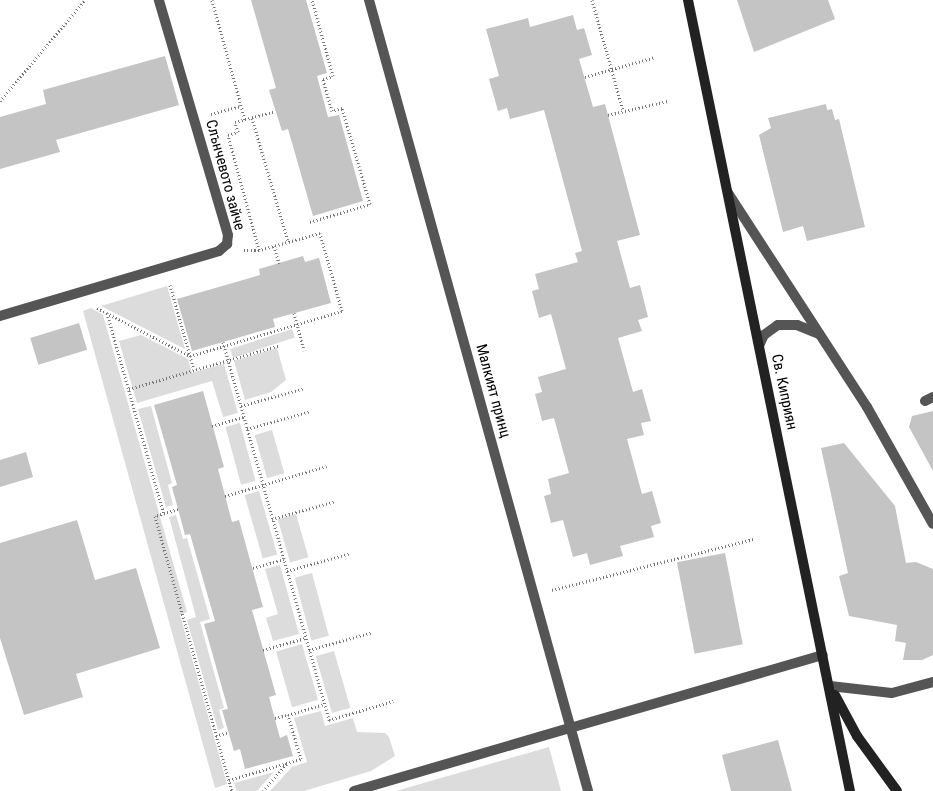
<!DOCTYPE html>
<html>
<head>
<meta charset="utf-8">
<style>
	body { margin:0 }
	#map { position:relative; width:933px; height:791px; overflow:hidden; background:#fff; font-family:"Roboto Condensed",sans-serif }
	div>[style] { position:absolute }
	.green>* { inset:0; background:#dcdcdc; transform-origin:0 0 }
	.building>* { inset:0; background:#c4c4c4; transform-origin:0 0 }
	.path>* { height:3px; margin-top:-1.5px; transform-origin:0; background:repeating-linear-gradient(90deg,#777 0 1px,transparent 0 3.5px) }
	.lane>* { height:10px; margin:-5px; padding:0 5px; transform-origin:5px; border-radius:5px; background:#555 }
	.street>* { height:10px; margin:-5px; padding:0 5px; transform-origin:5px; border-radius:5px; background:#555 }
	.secondary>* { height:10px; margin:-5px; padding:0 5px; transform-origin:5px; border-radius:5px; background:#222 }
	span { translate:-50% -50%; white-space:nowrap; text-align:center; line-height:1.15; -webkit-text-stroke:4px #fff; paint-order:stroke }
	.street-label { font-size:15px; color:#000 }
</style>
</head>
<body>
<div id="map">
	<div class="green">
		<div style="clip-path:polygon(167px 286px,185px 349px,101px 306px)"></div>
		<div style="clip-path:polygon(91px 308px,103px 315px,187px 612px,180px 615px,227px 784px,215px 788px,83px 311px)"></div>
		<div style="left:292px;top:329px;width:9px;height:65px;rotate:72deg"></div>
		<div style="clip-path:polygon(141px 335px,188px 359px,192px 373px,224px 364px,238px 413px,223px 417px,212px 381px,137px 403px,119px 341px)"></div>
		<div style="clip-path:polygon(277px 348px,286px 380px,271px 392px,245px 400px,234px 361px)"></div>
		<div style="clip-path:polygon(151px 406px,172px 483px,168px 485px,173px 505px,166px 507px,138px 409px)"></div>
		<div style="left:240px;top:423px;width:60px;height:15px;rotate:75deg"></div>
		<div style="left:272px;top:430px;width:45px;height:18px;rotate:74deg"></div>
		<div style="left:259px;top:491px;width:66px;height:15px;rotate:74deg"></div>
		<div style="left:296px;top:514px;width:45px;height:19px;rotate:74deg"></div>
		<div style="clip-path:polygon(176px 515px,183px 539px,187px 538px,210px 619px,200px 622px,224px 708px,219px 710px,224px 728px,218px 730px,187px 620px,196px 617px,169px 517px)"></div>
		<div style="clip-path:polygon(280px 565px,299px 634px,273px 641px,266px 618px,278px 614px,265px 569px)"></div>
		<div style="left:312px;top:573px;width:65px;height:18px;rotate:75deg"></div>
		<div style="left:302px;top:644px;width:58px;height:27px;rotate:74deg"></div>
		<div style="left:334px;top:651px;width:59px;height:19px;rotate:74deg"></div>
		<div style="clip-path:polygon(321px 711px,325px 726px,353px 718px,357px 732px,385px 733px,389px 737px,395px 756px,371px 771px,304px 791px,270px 791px,292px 767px,307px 762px,294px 718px)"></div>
		<div style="clip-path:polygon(549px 747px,561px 791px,396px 791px,427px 782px)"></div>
		<div style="clip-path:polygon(274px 772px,257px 791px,237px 791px,234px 783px)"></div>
	</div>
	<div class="building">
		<div style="clip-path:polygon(251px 0,306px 0,327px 73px,317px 76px,328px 117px,339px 115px,363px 201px,313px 216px,288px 129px,282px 131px,269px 90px,276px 88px)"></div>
		<div style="clip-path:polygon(737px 0,828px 0,835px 19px,754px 52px)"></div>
		<div style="clip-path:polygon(573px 15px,577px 30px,584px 28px,592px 55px,579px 59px,593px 107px,605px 104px,640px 235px,617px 241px,630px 288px,640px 285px,648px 317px,638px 320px,642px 331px,618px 338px,633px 392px,642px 389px,651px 421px,641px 423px,644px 435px,627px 439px,642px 494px,652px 491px,661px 523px,651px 526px,654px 537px,620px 546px,623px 556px,590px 565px,587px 553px,573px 557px,563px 520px,551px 523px,544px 496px,551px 494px,548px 479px,569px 473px,554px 418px,542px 421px,535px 394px,542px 392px,538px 377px,566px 369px,551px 314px,539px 318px,532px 291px,539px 289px,535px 274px,578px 262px,575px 253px,582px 251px,544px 110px,510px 119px,507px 108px,498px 111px,489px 79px,499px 76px,486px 29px,528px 18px,530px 27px)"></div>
		<div style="clip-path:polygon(165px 56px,179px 105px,56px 140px,60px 152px,0 169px,0 117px,46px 104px,43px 90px)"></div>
		<div style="clip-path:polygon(826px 104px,827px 110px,832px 109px,835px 120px,839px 119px,865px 227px,807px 241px,803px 226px,783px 232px,759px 135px,771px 128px,768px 118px)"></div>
		<div style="clip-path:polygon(303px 256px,305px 262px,319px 258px,331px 303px,273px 319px,275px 327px,192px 351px,177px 299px,260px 275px,259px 269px)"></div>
		<div style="left:79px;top:323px;width:28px;height:51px;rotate:73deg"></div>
		<div style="clip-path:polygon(203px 391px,224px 467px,218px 469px,232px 522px,239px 520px,263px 607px,252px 610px,276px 695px,269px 697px,280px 738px,287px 735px,293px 756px,245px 769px,240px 749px,234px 751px,222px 710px,228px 709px,204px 624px,215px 621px,190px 534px,185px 535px,178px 509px,172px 487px,177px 485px,154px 405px)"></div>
		<div style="clip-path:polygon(933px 411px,933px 471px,909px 427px,912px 416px)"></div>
		<div style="clip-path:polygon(844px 443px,895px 506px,906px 563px,916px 562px,933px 569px,933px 655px,922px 660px,903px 660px,906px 643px,895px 641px,897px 625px,849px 616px,839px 576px,848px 573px,821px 448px)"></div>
		<div style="clip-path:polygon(26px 452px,33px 477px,0 487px,0 460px)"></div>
		<div style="clip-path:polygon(77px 520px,95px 580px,136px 568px,160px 648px,76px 674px,83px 697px,24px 715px,0 638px,0 543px)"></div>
		<div style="left:725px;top:553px;width:93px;height:49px;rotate:79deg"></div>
		<div style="clip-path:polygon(778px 740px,792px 791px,731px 791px,722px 755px)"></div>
	</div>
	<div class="path">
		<div style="left:212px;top:0;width:124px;rotate:74.6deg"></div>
		<div style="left:592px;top:0;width:114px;rotate:74.3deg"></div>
		<div style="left:585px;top:77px;width:73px;rotate:-15.9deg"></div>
		<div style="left:0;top:101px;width:132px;rotate:-49.9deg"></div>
		<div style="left:211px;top:114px;width:31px;rotate:-15deg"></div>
		<div style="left:608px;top:115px;width:61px;rotate:-13.3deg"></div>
		<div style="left:252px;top:118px;width:128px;rotate:73.7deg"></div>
		<div style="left:310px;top:222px;width:63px;rotate:-16.7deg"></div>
		<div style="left:370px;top:204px;width:100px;rotate:-106.3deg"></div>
		<div style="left:342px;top:108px;width:10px;rotate:163deg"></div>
		<div style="left:332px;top:111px;width:33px;rotate:-106deg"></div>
		<div style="left:323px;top:79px;width:10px;rotate:-17deg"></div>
		<div style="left:333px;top:76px;width:79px;rotate:-105.4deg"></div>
		<div style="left:274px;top:246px;width:18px;rotate:74deg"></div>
		<div style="left:259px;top:250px;width:119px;rotate:-105.1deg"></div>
		<div style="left:228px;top:135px;width:10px;rotate:-17deg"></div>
		<div style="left:238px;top:132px;width:10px;rotate:-107deg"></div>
		<div style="left:235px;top:122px;width:42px;rotate:-15deg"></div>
		<div style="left:170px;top:285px;width:88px;rotate:74.2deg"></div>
		<div style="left:97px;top:308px;width:105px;rotate:27.3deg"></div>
		<div style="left:190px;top:356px;width:159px;rotate:-16.5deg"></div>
		<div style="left:342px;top:311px;width:81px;rotate:-105.8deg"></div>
		<div style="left:320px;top:233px;width:63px;rotate:164.4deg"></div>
		<div style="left:259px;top:250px;width:16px;rotate:180deg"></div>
		<div style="left:107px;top:313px;width:209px;rotate:74.2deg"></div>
		<div style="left:294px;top:313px;width:39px;rotate:75deg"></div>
		<div style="left:223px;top:342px;width:393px;rotate:74.3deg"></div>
		<div style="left:329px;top:720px;width:67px;rotate:-16.5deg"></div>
		<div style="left:129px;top:389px;width:157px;rotate:-16.2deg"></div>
		<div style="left:241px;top:406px;width:66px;rotate:-15.7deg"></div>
		<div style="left:212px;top:426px;width:33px;rotate:-16deg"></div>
		<div style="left:247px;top:429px;width:66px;rotate:-15.7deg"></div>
		<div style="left:225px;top:496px;width:106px;rotate:-16.4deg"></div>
		<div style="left:178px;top:509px;width:24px;rotate:163deg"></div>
		<div style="left:155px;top:516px;width:286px;rotate:74.4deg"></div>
		<div style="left:272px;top:519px;width:66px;rotate:-15.7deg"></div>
		<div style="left:253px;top:568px;width:32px;rotate:-16deg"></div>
		<div style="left:287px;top:571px;width:66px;rotate:-15.7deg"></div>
		<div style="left:552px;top:590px;width:208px;rotate:-14.2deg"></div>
		<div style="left:263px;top:650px;width:44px;rotate:-15.9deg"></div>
		<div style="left:309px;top:650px;width:66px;rotate:-15.7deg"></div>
		<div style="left:275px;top:718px;width:13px;rotate:-13deg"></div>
		<div style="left:216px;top:736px;width:13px;rotate:-18deg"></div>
		<div style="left:229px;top:780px;width:75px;rotate:-16.3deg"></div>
		<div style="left:301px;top:759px;width:46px;rotate:-106.5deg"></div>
		<div style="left:288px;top:715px;width:38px;rotate:-17deg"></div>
		<div style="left:263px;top:791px;width:37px;rotate:-49deg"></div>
	</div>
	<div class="lane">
		<div style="left:728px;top:193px;width:255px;rotate:57deg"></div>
		<div style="left:867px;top:407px;width:134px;rotate:60.6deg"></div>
		<div style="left:0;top:316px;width:228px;rotate:-16.5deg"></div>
		<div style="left:219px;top:251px;width:11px;rotate:-41deg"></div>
		<div style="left:227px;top:244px;width:9px;rotate:-84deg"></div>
		<div style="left:228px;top:235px;width:245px;rotate:-106.4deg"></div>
		<div style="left:759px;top:346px;width:12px;rotate:-66deg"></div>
		<div style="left:764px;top:335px;width:17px;rotate:-36deg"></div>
		<div style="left:778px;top:325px;width:19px"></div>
		<div style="left:797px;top:325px;width:24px;rotate:22deg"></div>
		<div style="left:830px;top:686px;width:62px;rotate:6.4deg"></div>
		<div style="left:892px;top:693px;width:42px;rotate:-15deg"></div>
		<div style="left:354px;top:791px;width:225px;rotate:-16.3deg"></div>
	</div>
	<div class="street">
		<div style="left:369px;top:0;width:821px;rotate:74.52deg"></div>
		<div style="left:925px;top:401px;width:9px;rotate:-27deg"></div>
		<div style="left:570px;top:728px;width:263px;rotate:-16.1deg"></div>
	</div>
	<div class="secondary">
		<div style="left:688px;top:0;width:807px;rotate:78.43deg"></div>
		<div style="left:835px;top:695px;width:47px;rotate:61.8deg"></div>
		<div style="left:857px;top:736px;width:68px;rotate:54deg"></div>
	</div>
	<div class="street-label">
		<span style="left:225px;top:175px;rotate:75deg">Слънчевото зайче</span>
		<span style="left:493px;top:391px;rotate:75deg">Малкият принц</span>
		<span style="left:784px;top:392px;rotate:78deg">Св. Киприян</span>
	</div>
</div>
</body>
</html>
